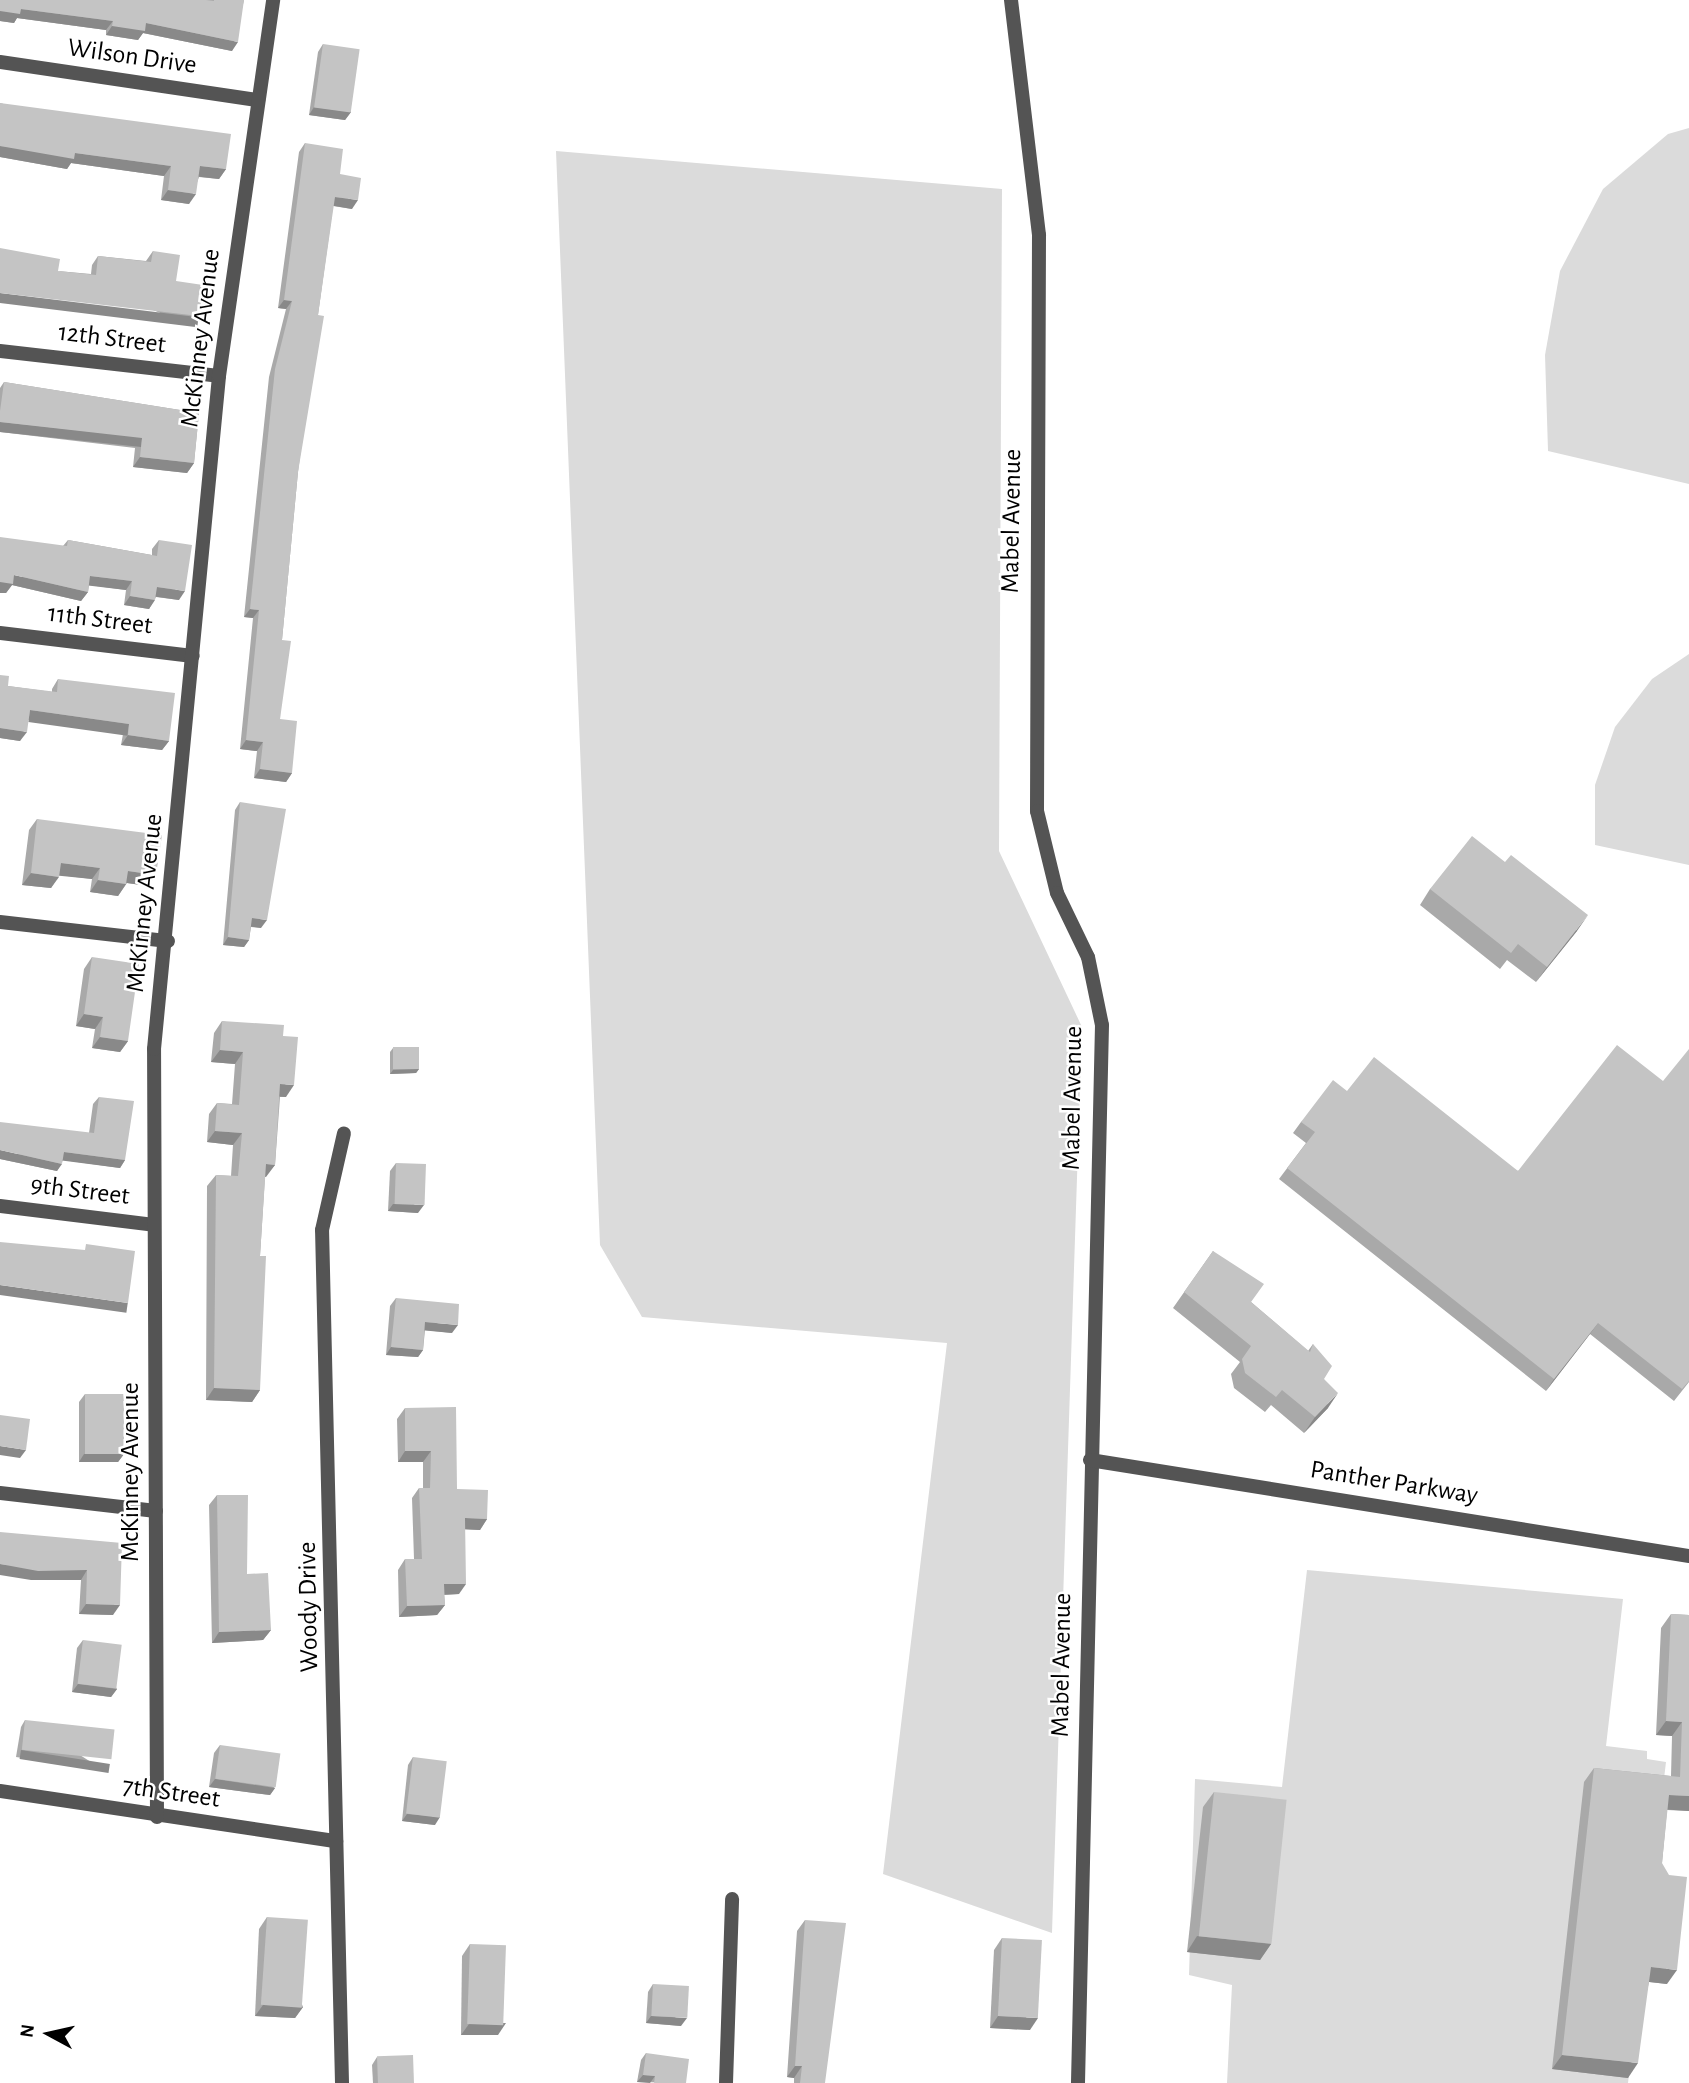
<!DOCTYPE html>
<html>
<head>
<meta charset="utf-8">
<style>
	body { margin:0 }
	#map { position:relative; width:1689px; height:2083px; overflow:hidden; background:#fff; font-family:"Alegreya Sans",sans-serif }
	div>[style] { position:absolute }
	.green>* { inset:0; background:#dbdbdb }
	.street>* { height:14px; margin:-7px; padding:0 7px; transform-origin:7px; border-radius:7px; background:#545454 }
	.wall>* { inset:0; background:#a9a9a9 }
	.shaded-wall>* { inset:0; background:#898989; transform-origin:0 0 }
	.building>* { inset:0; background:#c4c4c4; transform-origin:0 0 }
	span { translate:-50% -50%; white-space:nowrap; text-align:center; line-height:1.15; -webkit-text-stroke:5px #fff; paint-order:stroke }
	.street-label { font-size:26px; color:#000 }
	.north { position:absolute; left:14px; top:1999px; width:70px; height:70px; -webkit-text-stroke:5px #fff; paint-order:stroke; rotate:278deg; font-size:19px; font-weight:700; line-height:28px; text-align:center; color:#000 }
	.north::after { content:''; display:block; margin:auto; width:24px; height:32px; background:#000; clip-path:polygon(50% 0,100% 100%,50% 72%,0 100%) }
</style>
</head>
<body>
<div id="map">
	<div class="green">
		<div style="clip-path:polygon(1689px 128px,1689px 484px,1548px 451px,1545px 355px,1560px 271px,1603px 189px,1668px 134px)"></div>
		<div style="clip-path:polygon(556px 151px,1002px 189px,999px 851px,1082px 1027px,1052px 1933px,883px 1874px,947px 1343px,642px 1317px,600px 1245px)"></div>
		<div style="clip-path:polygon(1689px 654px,1689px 865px,1595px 845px,1595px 785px,1615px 727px,1652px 679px)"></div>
		<div style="clip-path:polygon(1307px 1570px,1623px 1599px,1606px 1746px,1647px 1751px,1647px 1759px,1666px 1762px,1628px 2083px,1227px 2083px,1232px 1985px,1189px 1975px,1195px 1779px,1282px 1787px)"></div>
	</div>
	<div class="street">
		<div style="left:1011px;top:0;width:237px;rotate:83.2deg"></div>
		<div style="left:1039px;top:235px;width:576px;rotate:90.2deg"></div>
		<div style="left:1037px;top:811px;width:84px;rotate:76.3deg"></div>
		<div style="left:1057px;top:893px;width:71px;rotate:64.2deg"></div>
		<div style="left:1088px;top:957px;width:69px;rotate:78.4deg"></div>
		<div style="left:1102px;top:1025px;width:1058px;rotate:91.3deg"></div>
		<div style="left:0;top:62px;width:261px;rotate:8.4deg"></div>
		<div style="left:0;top:351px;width:220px;rotate:6.5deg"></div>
		<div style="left:0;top:633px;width:194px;rotate:6.8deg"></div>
		<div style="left:0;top:922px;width:169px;rotate:6.5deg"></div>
		<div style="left:0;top:1206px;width:155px;rotate:7deg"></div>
		<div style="left:1090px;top:1460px;width:607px;rotate:9.11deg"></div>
		<div style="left:0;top:1493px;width:157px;rotate:6.6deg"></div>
		<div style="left:0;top:1791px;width:340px;rotate:8.5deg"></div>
		<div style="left:157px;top:1817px;width:768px;rotate:-90.22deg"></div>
		<div style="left:154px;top:1049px;width:676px;rotate:-84.48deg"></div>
		<div style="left:219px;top:376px;width:380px;rotate:-81.8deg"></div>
		<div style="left:342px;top:2083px;width:853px;rotate:-91.34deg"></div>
		<div style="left:322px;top:1230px;width:99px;rotate:-77.2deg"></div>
		<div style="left:726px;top:2083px;width:184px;rotate:-88.1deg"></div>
	</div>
	<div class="wall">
		<div style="clip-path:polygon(0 0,244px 0,232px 51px,143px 33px,138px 40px,106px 35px,106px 30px,17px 18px,14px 23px,0 21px)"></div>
		<div style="clip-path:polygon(323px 44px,351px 112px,345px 120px,309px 115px,318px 52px)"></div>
		<div style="clip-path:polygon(0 103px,226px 169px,219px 179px,199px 177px,189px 204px,161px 200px,164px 176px,71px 163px,67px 169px,0 157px)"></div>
		<div style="clip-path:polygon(305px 143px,340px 174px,352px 209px,333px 206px,318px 315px,298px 472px,282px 640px,280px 719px,292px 773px,286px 782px,254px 778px,257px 751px,240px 749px,253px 618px,244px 617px,269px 377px,286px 309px,278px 308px,299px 152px)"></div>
		<div style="clip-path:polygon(153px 251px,176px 281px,199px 316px,192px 326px,58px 271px,91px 274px,92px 265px,98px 256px,146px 261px)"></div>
		<div style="clip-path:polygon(4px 382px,199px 413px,194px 463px,187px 473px,133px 467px,135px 448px,0 432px,0 388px)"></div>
		<div style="clip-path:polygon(68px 540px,152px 555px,152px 549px,159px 540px,179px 600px,156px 597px,149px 609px,124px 605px,126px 590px,89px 585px,88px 592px,81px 601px,12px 585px,6px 593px,0 593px,63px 546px)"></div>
		<div style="clip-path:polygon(0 675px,8px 686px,52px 692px,52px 689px,58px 679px,169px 741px,162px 750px,121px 745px,123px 734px,28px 720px,20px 741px,0 738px)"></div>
		<div style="clip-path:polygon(240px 802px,261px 928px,251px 927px,249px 940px,244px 947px,223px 945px,235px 810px)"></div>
		<div style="clip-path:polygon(37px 819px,156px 875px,148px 886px,127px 883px,118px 896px,90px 892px,92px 879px,59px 875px,51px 888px,22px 885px,29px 830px)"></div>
		<div style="clip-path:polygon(1505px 862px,1577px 931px,1536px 982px,1507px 960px,1500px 969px,1420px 905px,1430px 889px)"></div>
		<div style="clip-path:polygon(92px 957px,128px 1041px,120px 1052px,92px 1048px,95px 1029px,76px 1026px,84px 969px)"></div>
		<div style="clip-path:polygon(222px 1021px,283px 1036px,286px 1097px,280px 1097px,275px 1165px,265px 1176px,260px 1256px,260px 1390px,252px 1402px,206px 1400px,207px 1186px,216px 1175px,231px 1176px,233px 1145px,207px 1142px,209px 1114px,217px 1103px,232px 1104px,235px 1064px,211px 1062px,214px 1033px)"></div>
		<div style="clip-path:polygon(393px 1048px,419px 1069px,416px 1073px,390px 1074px,390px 1052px)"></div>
		<div style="clip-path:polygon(1663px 1081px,1689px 1382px,1674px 1401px,1590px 1334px,1546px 1391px,1279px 1179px,1306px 1143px,1293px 1133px,1301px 1122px,1347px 1091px,1518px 1171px)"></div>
		<div style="clip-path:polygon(99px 1097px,125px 1160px,120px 1168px,63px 1160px,57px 1171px,0 1159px,89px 1133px,93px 1104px)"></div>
		<div style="clip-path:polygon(396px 1163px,418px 1213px,388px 1211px,390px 1171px)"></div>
		<div style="clip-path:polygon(1213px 1251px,1251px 1302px,1308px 1351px,1313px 1344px,1324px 1379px,1328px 1408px,1304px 1433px,1271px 1405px,1265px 1412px,1234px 1388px,1231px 1374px,1240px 1362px,1173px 1308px)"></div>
		<div style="clip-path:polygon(396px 1298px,452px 1333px,425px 1330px,423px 1350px,418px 1357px,386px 1355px,390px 1306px)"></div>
		<div style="clip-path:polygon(85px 1394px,124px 1454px,118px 1462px,79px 1462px,79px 1402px)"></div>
		<div style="clip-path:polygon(405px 1408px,457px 1489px,487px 1519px,480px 1530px,465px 1529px,459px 1594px,444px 1595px,445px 1605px,437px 1615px,399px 1617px,398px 1570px,405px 1559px,414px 1559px,412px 1498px,419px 1488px,423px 1488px,423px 1462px,398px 1462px,397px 1419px)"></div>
		<div style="clip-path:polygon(217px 1495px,247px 1574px,271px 1630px,263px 1640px,212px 1643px,209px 1505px)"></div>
		<div style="clip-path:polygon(122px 1543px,113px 1615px,79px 1614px,81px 1580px,31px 1580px)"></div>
		<div style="clip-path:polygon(1671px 1614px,1689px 1615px,1689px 1811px,1667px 1810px,1662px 1863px,1667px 1984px,1649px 1982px,1628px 2078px,1552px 2069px,1584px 1782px,1594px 1768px,1671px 1776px,1672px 1736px,1656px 1735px,1661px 1628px)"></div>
		<div style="clip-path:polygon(83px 1640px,117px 1689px,111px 1697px,72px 1692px,77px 1648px)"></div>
		<div style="clip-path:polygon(25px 1720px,105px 1771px,16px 1757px,21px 1727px)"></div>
		<div style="clip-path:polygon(220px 1745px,275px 1788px,270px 1795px,209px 1787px,214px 1753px)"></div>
		<div style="clip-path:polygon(413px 1757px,435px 1825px,402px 1821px,408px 1765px)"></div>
		<div style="clip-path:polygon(1214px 1792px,1271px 1944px,1260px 1960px,1187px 1952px,1203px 1807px)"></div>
		<div style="clip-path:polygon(267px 1917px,303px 2007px,295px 2018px,255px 2016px,259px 1929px)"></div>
		<div style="clip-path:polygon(805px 1920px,825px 2083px,794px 2083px,794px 2078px,787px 2077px,797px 1931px)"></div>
		<div style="clip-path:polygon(1002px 1938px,1030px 2030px,990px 2028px,994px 1950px)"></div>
		<div style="clip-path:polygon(470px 1944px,498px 2035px,461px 2035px,462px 1956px)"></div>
		<div style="clip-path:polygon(653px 1984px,681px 2026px,646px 2023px,648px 1992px)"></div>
		<div style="clip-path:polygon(646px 2053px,686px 2083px,637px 2082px,641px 2060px)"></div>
		<div style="clip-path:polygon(377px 2057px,414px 2083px,373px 2083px,372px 2065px)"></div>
	</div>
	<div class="shaded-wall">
		<div style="clip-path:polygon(21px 9px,113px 21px,106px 30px,17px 18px,14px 23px,0 21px,0 11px)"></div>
		<div style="clip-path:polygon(146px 23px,238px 42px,232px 51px,143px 33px,138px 40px,106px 35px,112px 26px)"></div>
		<div style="clip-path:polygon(314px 107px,351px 112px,345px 120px,309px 115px)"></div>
		<div style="clip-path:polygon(0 146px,75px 153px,171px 166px,164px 176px,71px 163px,67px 169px,0 157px)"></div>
		<div style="clip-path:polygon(200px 166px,226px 169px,219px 179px,193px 176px)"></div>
		<div style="clip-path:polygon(168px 190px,196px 194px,189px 204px,161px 200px)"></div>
		<div style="clip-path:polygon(335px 197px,358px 200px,352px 209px,329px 205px)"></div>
		<div style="left:0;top:293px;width:200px;height:10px;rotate:7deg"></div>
		<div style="clip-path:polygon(284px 300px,292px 301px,286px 309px,278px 308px)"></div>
		<div style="left:0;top:422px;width:143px;height:10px;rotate:6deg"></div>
		<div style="clip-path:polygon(140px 457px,194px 463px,187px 473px,133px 467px)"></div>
		<div style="clip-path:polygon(14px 575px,88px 592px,81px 601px,12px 585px,6px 593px,0 593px,0 582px)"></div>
		<div style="clip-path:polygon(90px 576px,132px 581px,126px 590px,84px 585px)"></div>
		<div style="clip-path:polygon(157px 587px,185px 591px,179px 600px,151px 596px)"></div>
		<div style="clip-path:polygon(130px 596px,155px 600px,149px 609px,124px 605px)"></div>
		<div style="clip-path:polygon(250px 609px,259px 610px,253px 618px,244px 617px)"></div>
		<div style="left:30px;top:710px;width:100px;height:12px;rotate:8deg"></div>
		<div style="clip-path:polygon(0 728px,27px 732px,20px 741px,0 738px)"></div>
		<div style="clip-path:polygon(128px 735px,169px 741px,162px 750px,121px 745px)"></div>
		<div style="clip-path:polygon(246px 740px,263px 742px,257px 751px,240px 749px)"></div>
		<div style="clip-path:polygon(260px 769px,292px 773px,286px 782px,254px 778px)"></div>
		<div style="clip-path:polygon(61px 863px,100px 868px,92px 879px,52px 875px)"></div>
		<div style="clip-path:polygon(128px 871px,156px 875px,148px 886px,120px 882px)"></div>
		<div style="clip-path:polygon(31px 873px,59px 877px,51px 888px,22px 885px)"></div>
		<div style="clip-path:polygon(98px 880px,126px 884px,118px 896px,90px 892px)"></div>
		<div style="clip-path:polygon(1588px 915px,1577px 931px,1536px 982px,1547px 967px)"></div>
		<div style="clip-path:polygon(252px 918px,267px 920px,261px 928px,246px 926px)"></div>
		<div style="clip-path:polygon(228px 937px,249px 940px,244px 947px,223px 945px)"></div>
		<div style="clip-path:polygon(84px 1014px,103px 1017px,95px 1029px,76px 1026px)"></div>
		<div style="clip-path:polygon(100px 1037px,128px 1041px,120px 1052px,92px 1048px)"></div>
		<div style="clip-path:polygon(220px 1050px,243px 1052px,235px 1064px,211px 1062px)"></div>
		<div style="clip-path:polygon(419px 1069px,416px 1073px,390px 1074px,393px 1070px)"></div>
		<div style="clip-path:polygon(280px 1084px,294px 1085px,286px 1097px,272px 1096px)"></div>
		<div style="clip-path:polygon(215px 1131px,242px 1133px,233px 1145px,207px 1142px)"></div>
		<div style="clip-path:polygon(0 1150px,62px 1164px,57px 1171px,0 1159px)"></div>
		<div style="clip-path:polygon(64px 1152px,125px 1160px,120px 1168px,58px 1160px)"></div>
		<div style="clip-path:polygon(266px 1164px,275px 1165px,266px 1177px,258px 1176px)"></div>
		<div style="clip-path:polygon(393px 1204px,424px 1205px,418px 1213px,388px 1211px)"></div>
		<div style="left:0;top:1285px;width:129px;height:10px;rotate:8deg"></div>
		<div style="clip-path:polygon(425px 1322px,458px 1325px,452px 1333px,420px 1330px)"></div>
		<div style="clip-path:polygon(1598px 1323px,1590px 1334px,1546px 1391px,1554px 1379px)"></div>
		<div style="clip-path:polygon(391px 1347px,423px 1350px,418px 1357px,386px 1355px)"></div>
		<div style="clip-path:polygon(214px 1388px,260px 1390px,252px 1402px,206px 1400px)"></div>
		<div style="clip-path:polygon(1338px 1393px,1328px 1408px,1304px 1433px,1315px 1417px)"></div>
		<div style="clip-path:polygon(0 1446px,26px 1450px,20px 1458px,0 1455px)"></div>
		<div style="clip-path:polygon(405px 1451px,431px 1451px,423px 1462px,398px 1462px)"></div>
		<div style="clip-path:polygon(84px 1454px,124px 1454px,118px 1462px,79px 1462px)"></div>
		<div style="clip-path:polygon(465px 1518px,487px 1519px,480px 1530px,457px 1529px)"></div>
		<div style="clip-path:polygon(0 1564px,87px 1570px,81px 1580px,31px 1580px,0 1575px)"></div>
		<div style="clip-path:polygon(444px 1584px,466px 1584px,459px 1594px,437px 1595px)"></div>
		<div style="clip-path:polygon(86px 1604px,120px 1605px,113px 1615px,79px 1614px)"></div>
		<div style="clip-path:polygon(445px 1605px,437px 1615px,399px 1617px,407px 1606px)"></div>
		<div style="clip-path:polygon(271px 1630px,263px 1640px,212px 1643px,219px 1632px)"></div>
		<div style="clip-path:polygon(78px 1684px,117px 1689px,111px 1697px,72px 1692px)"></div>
		<div style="clip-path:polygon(1666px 1721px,1682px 1722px,1672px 1736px,1656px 1735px)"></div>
		<div style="left:21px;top:1750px;width:90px;height:9px;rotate:9deg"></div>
		<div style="clip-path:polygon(215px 1779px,275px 1788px,270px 1795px,209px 1787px)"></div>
		<div style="clip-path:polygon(1669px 1795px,1689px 1796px,1689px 1811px,1659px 1809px)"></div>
		<div style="clip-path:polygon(407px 1814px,440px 1817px,435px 1825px,402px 1821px)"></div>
		<div style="clip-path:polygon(1197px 1936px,1271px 1944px,1260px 1960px,1187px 1952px)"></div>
		<div style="clip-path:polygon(1651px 1967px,1677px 1970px,1667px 1984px,1641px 1981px)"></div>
		<div style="clip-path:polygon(263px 2005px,303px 2007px,295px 2018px,255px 2016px)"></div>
		<div style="clip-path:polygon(651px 2016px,687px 2018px,681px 2026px,646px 2023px)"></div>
		<div style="clip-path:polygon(998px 2016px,1038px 2018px,1030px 2030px,990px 2028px)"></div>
		<div style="clip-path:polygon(506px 2023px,498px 2035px,461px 2035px,469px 2024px)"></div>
		<div style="clip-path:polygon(1562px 2055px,1638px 2063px,1628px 2078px,1552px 2069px)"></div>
		<div style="clip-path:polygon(795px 2066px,802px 2066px,794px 2078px,787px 2077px)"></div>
		<div style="clip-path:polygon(643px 2075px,655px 2076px,650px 2083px,637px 2082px)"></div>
	</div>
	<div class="building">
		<div style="clip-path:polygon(0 0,206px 0,214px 1px,214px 0,244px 0,238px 42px,146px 23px,145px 31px,112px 26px,113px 21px,21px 9px,20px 14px,0 11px)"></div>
		<div style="left:323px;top:44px;width:37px;height:64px;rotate:8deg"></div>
		<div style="clip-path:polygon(0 103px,231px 134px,226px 169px,200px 166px,196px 194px,168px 190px,171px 166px,75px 153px,74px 159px,0 146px)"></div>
		<div style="clip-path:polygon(305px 143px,343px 149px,340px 174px,361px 178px,358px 200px,335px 197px,318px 315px,324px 316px,298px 472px,282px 640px,291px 641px,280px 719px,297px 721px,292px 773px,260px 769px,263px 742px,246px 740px,259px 610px,250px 609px,275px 369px,292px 301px,284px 300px)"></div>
		<div style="clip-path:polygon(0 248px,60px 259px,58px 271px,96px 275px,98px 256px,151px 262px,153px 251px,180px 255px,176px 281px,203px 285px,199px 316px,0 293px)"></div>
		<div style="clip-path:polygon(4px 382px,199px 413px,194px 463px,140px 457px,142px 438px,0 422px,0 411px)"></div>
		<div style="clip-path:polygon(0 537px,67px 546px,68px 540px,157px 556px,159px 540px,192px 545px,185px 591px,157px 587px,155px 600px,130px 596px,132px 581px,90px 576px,88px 592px,14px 575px,13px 584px,0 582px)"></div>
		<div style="clip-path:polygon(0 675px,9px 676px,8px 686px,57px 692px,58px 679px,175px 693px,169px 741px,128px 735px,129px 724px,30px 710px,27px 732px,0 728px)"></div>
		<div style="clip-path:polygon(240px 802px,286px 809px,267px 920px,252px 918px,249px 940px,228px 937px)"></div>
		<div style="clip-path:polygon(37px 819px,162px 835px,156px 875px,128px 871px,126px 884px,98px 880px,100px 868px,61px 863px,59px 877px,31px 873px)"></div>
		<div style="clip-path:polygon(1472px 836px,1505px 862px,1511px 855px,1588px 915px,1547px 967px,1518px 944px,1511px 953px,1430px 889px)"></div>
		<div style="clip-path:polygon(92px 957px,139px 964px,128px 1041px,100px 1037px,103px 1017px,84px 1014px)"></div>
		<div style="clip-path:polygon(222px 1021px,284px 1025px,283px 1036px,298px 1037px,294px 1085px,280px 1084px,275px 1165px,266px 1164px,260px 1256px,266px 1256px,260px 1390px,214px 1388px,216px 1175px,238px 1176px,242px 1133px,215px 1131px,217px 1103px,239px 1105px,243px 1052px,220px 1050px)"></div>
		<div style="clip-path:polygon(1617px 1045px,1663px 1081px,1689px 1049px,1689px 1381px,1682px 1389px,1598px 1323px,1554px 1379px,1287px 1168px,1315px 1132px,1301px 1122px,1333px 1080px,1347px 1091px,1374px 1057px,1518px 1171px)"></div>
		<div style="left:419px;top:1047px;width:22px;height:26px;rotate:90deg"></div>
		<div style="clip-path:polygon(99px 1097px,134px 1101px,125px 1160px,64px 1152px,62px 1164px,0 1150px,0 1122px,94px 1133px)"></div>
		<div style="left:396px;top:1163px;width:30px;height:41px;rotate:2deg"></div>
		<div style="clip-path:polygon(0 1242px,85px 1250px,86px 1244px,135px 1251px,128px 1303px,0 1285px)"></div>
		<div style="clip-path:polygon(1213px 1251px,1264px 1284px,1251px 1302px,1310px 1352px,1313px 1344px,1332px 1366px,1324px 1379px,1338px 1393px,1315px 1417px,1282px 1390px,1276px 1397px,1245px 1373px,1242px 1359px,1251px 1346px,1184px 1292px)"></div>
		<div style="clip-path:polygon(396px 1298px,459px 1304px,458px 1325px,425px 1322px,423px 1350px,391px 1347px)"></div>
		<div style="left:85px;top:1394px;width:39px;height:60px"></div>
		<div style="clip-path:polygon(456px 1407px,457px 1489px,488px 1490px,487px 1519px,465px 1518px,466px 1584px,444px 1584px,445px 1605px,407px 1606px,405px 1559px,422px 1559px,419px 1488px,430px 1488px,431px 1451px,405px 1451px,405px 1408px)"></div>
		<div style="clip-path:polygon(0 1415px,30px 1419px,26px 1450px,0 1446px)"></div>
		<div style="clip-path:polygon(217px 1495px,248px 1495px,247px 1574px,268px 1573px,271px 1630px,219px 1632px)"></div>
		<div style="clip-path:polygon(0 1532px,122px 1543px,120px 1605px,86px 1604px,87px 1570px,38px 1571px,0 1564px)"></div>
		<div style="clip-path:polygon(1671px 1614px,1689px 1615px,1689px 1796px,1669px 1795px,1662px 1863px,1669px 1875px,1687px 1877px,1677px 1970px,1651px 1967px,1638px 2063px,1562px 2055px,1594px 1768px,1680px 1777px,1682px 1722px,1666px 1721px)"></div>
		<div style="left:83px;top:1640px;width:39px;height:44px;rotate:7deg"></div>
		<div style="left:25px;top:1720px;width:90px;height:30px;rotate:6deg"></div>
		<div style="left:220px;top:1745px;width:61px;height:34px;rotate:8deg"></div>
		<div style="left:413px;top:1757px;width:34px;height:57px;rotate:7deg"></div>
		<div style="left:1214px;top:1792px;width:73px;height:145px;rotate:6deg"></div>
		<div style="left:267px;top:1917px;width:41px;height:88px;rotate:4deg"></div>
		<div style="clip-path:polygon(805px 1920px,846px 1923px,825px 2083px,800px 2083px,802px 2066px,795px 2066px)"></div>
		<div style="left:1002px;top:1938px;width:40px;height:78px;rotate:3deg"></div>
		<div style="left:470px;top:1944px;width:36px;height:80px;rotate:2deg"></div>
		<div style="left:653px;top:1984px;width:36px;height:32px;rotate:3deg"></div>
		<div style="clip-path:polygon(646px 2053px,689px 2059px,686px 2083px,654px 2083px,655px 2076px,643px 2075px)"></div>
		<div style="left:413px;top:2055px;width:28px;height:36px;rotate:88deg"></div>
	</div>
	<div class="street-label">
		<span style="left:132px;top:57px;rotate:8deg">Wilson Drive</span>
		<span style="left:201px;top:338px;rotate:-83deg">McKinney Avenue</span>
		<span style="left:112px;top:339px;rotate:7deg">12th Street</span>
		<span style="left:1012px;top:521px;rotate:-89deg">Mabel Avenue</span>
		<span style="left:100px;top:620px;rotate:7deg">11th Street</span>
		<span style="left:145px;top:903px;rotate:-84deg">McKinney Avenue</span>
		<span style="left:1073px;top:1098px;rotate:-89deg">Mabel Avenue</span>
		<span style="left:80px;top:1191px;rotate:7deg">9th Street</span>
		<span style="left:131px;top:1472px;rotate:-90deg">McKinney Avenue</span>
		<span style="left:1394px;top:1483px;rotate:9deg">Panther Parkway</span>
		<span style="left:309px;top:1607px;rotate:-91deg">Woody Drive</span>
		<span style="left:1062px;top:1665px;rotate:-89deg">Mabel Avenue</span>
		<span style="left:171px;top:1793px;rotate:8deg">7th Street</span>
	</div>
	<div class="north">N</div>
</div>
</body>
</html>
